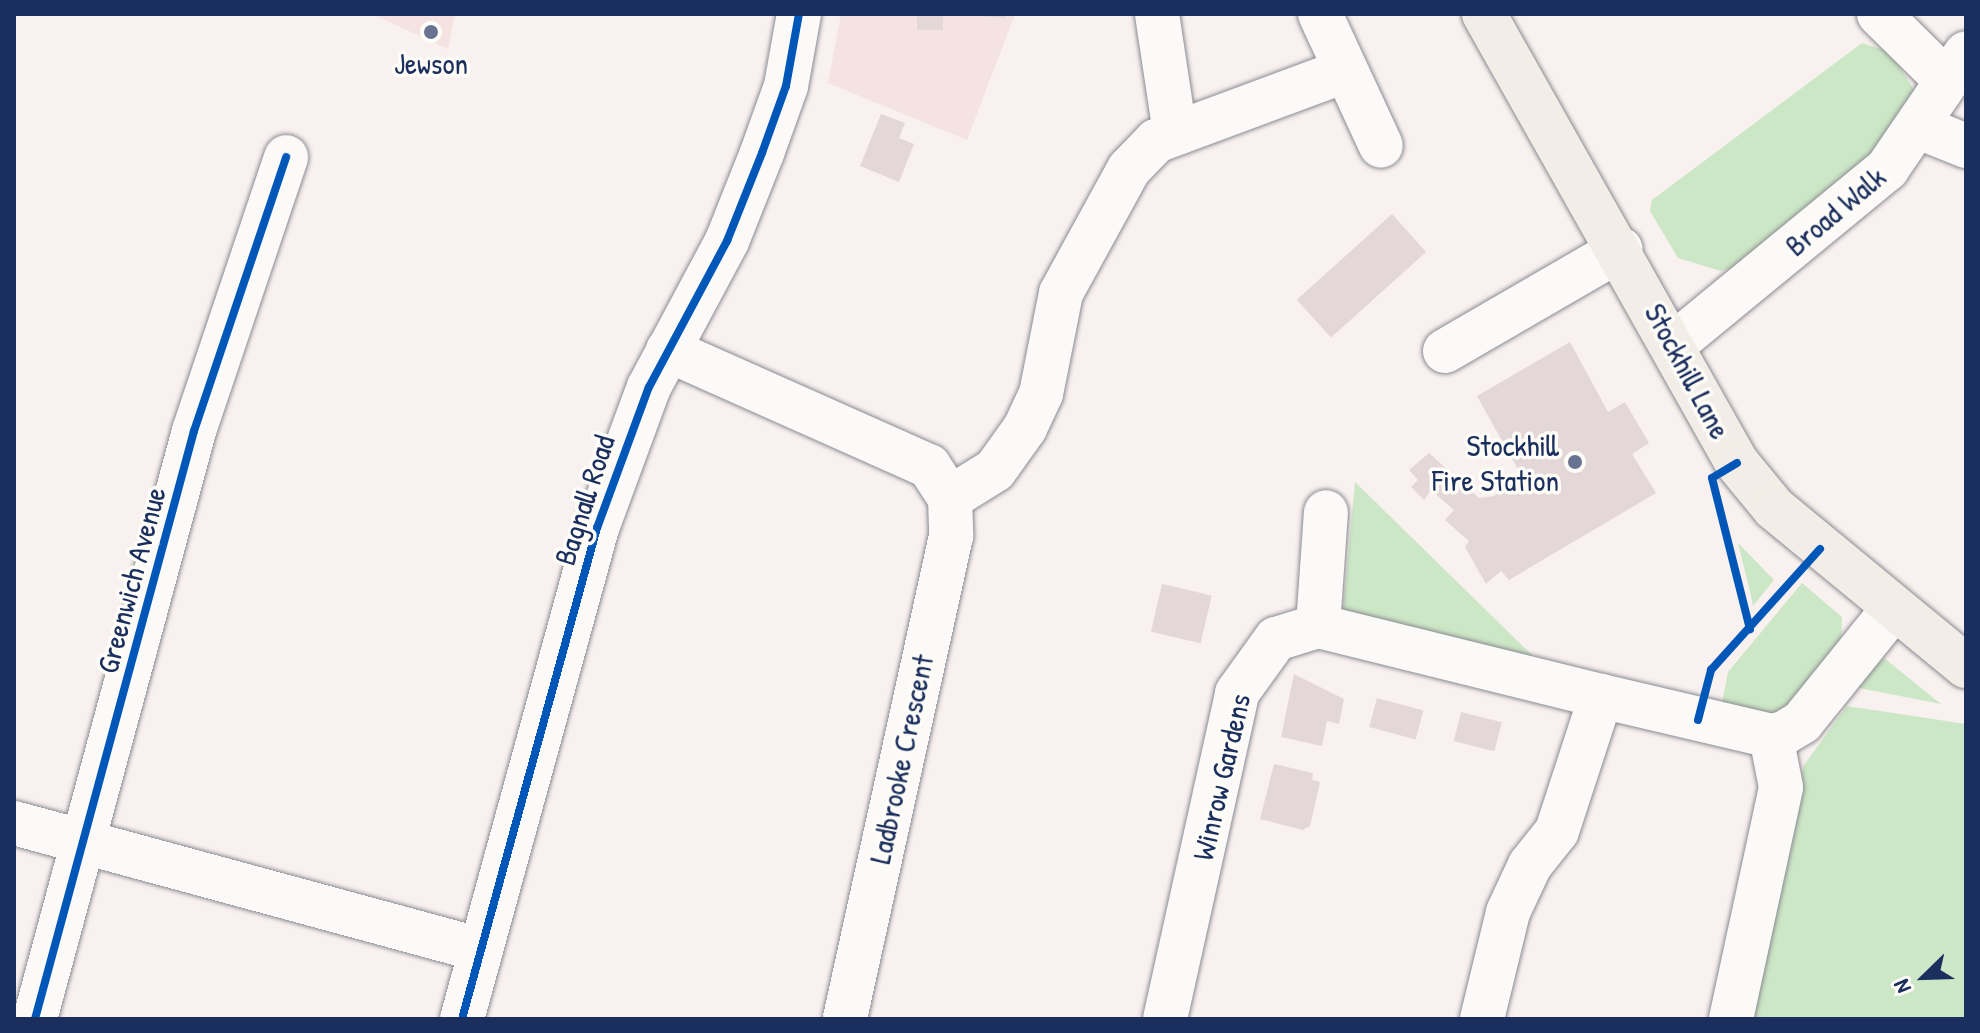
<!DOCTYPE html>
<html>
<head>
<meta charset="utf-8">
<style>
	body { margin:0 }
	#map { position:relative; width:1980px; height:1033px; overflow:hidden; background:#f8f1ef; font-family:"Patrick Hand",sans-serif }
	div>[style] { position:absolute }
	.built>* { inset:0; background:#f5e3e2 }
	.green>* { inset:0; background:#cce7c5 }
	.building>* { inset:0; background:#e4d7d8; transform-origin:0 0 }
	.roads { filter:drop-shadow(0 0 2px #8b8b93) drop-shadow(0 0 2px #8b8b93) }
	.minor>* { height:44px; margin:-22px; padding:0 22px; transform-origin:22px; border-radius:22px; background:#fbfaf8 }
	.major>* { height:44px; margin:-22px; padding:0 22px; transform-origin:22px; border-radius:22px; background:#f2ede6 }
	.cycleway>* { height:8px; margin:-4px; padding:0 4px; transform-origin:4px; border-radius:4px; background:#0057b8 }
	.dots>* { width:22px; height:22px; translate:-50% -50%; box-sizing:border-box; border:4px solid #fdfcf7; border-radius:50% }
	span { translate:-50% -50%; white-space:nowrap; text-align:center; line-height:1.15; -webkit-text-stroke:7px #fdfcf7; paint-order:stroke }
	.poi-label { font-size:30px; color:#1b2f5e }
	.right { translate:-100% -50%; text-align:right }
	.street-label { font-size:30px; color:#1b2f5e }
	.frame { position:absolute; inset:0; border:16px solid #1b2f5e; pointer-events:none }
	.north { position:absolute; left:1884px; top:937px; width:80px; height:80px; -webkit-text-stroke:6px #fdfcf7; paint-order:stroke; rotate:247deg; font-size:22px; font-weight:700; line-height:32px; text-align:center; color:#1b2f5e }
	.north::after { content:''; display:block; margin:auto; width:28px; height:36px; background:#1b2f5e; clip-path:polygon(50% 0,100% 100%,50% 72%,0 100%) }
</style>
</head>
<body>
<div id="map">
	<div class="built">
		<div style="clip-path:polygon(372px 14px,455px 14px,448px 49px)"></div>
		<div style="clip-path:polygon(841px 14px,1015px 14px,967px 140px,828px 83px)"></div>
	</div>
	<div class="green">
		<div style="clip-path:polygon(1862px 43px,1890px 52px,1918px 96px,1887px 145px,1734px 267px,1721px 271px,1678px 258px,1650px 211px,1652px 200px)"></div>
		<div style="clip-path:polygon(1355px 482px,1537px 660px,1343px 610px)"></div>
		<div style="clip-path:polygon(1738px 543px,1774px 580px,1753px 606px,1751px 596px)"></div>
		<div style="clip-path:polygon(1802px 583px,1842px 617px,1841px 648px,1785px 714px,1720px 713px,1728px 672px)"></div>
		<div style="clip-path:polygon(1884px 658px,1941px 704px,1854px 687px)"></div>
		<div style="clip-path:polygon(1847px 706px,1966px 724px,1966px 1019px,1745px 1019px,1804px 765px)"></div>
	</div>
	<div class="building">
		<div style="left:917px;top:14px;width:26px;height:16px"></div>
		<div style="clip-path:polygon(958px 14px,1005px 14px,1005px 18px)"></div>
		<div style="clip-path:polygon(881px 114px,905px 123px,899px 138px,914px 144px,899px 182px,860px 166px)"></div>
		<div style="left:1392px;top:214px;width:51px;height:128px;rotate:48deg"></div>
		<div style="clip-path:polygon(1570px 342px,1608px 412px,1625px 402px,1649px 443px,1632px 454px,1656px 493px,1509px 580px,1501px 571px,1486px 584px,1465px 547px,1469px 541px,1445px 520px,1454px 510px,1431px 490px,1424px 500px,1411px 487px,1418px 480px,1409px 470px,1429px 453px,1479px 498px,1494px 496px,1520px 473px,1477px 396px)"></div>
		<div style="left:1162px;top:584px;width:51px;height:49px;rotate:13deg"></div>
		<div style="clip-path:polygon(1294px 674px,1344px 699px,1339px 724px,1327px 721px,1322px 746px,1281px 737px)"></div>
		<div style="left:1377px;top:698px;width:48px;height:30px;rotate:15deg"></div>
		<div style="left:1461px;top:712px;width:42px;height:30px;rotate:14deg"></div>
		<div style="clip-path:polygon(1274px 764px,1313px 773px,1312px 780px,1320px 782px,1310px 826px,1303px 830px,1260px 819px)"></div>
	</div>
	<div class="roads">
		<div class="minor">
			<div style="left:1157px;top:14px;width:120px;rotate:81.4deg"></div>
			<div style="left:1320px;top:14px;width:145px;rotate:65.2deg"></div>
			<div style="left:1879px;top:14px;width:93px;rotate:44.6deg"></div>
			<div style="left:1919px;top:127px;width:51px;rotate:22deg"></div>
			<div style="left:1674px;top:344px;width:276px;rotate:-39.4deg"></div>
			<div style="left:1887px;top:169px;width:140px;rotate:-55.7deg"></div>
			<div style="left:668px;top:350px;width:286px;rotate:24deg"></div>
			<div style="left:929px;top:466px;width:38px;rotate:57deg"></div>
			<div style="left:950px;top:498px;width:38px;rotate:88deg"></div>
			<div style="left:951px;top:536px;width:494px;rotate:102.4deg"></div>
			<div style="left:1445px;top:351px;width:203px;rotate:-30.1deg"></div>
			<div style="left:950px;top:498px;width:53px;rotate:-31.9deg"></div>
			<div style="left:995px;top:470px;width:52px;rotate:-54.5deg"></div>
			<div style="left:1025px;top:428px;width:38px;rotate:-65deg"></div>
			<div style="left:1041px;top:394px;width:103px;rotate:-78.8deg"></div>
			<div style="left:1061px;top:293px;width:141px;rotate:-61.3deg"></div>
			<div style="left:1129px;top:169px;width:39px;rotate:-46deg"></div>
			<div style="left:1156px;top:141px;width:198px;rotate:-20.4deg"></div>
			<div style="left:1318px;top:626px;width:114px;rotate:-86deg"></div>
			<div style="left:14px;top:823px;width:480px;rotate:15.2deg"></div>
			<div style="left:35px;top:1019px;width:609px;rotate:-74.87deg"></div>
			<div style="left:194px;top:431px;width:289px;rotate:-71.4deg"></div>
			<div style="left:462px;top:1019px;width:509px;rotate:-74.63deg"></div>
			<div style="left:597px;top:528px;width:150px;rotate:-69.8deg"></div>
			<div style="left:649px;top:387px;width:166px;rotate:-61.9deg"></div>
			<div style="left:727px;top:241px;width:95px;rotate:-68.3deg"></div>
			<div style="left:762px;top:153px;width:71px;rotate:-70.3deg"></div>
			<div style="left:786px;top:86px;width:73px;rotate:-79.8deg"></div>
			<div style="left:1165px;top:1019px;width:334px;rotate:-77.5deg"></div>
			<div style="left:1237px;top:693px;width:67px;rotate:-54.2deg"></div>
			<div style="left:1276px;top:639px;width:44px;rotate:-17.2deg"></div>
			<div style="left:1318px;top:626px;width:292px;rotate:13.9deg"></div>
			<div style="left:1482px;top:1019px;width:110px;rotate:-76.3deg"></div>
			<div style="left:1508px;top:912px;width:52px;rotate:-64.9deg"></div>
			<div style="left:1530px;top:865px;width:43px;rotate:-51.5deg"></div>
			<div style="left:1557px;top:831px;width:142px;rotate:-71.9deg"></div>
			<div style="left:1601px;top:696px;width:175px;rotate:13.2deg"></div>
			<div style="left:1771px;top:736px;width:13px;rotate:-13deg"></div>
			<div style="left:1784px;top:733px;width:21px;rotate:-31deg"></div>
			<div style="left:1802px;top:722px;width:146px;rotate:-51.1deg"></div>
			<div style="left:1731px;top:1019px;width:237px;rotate:-77.8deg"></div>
			<div style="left:1781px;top:787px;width:52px;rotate:-101.1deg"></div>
		</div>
		<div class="major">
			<div style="left:1484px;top:14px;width:515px;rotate:60.6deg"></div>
			<div style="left:1737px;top:463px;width:58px;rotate:50.6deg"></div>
			<div style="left:1774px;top:508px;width:249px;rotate:39.5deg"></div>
		</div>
	</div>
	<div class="cycleway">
		<div style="left:1737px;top:463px;width:29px;rotate:149deg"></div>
		<div style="left:1712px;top:478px;width:156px;rotate:75.9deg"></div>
		<div style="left:1698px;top:720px;width:52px;rotate:-75.4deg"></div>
		<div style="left:1711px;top:670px;width:163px;rotate:-48deg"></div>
		<div style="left:35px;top:1019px;width:609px;rotate:-74.87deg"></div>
		<div style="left:194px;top:431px;width:289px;rotate:-71.4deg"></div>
		<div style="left:462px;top:1019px;width:509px;rotate:-74.63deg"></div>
		<div style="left:597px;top:528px;width:150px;rotate:-69.8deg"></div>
		<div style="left:649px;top:387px;width:166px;rotate:-61.9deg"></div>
		<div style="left:727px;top:241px;width:95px;rotate:-68.3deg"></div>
		<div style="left:762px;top:153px;width:71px;rotate:-70.3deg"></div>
		<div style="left:786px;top:86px;width:73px;rotate:-79.8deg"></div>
	</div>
	<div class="dots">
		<div style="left:431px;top:32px;background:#687391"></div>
		<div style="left:1575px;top:462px;background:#687391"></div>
	</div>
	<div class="poi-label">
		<span style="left:431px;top:63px">Jewson</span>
		<span class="right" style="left:1559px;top:462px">Stockhill<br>Fire Station</span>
	</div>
	<div class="street-label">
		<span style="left:1835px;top:211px;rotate:-40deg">Broad Walk</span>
		<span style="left:1688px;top:371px;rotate:62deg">Stockhill Lane</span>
		<span style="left:584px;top:500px;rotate:-72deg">Bagnall Road</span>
		<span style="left:131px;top:580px;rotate:-75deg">Greenwich Avenue</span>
		<span style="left:901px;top:759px;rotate:-78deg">Ladbrooke Crescent</span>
		<span style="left:1221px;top:777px;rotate:-77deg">Winrow Gardens</span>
	</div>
	<div class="frame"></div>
	<div class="north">N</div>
</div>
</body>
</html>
